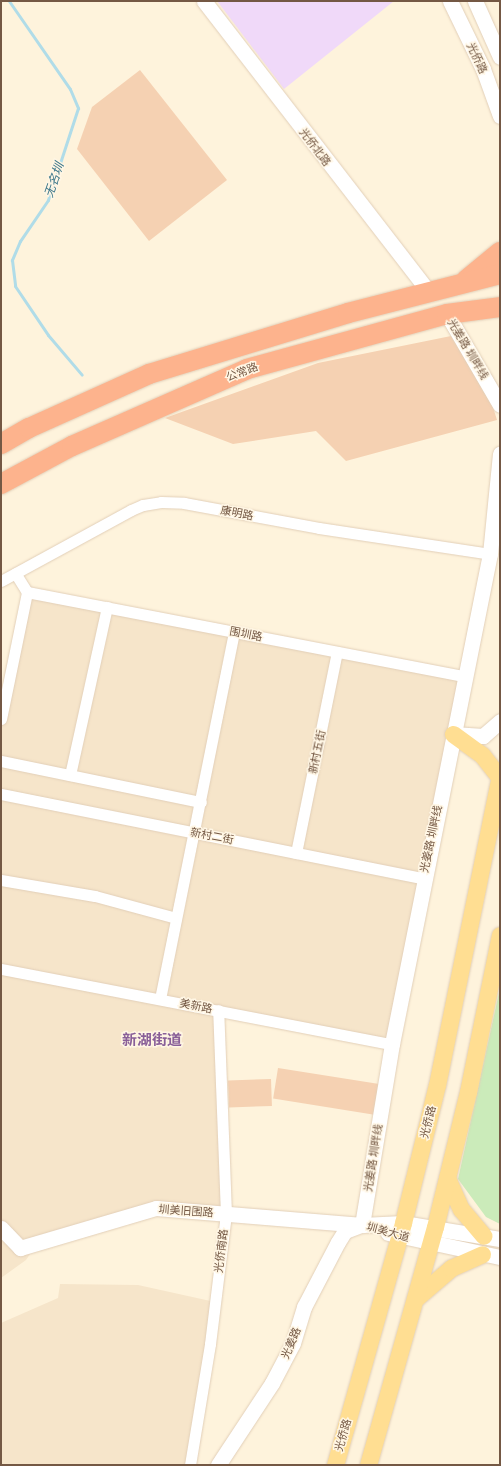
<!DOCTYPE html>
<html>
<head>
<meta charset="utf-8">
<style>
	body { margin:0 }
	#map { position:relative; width:501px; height:1466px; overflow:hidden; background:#fef3dc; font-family:Ubuntu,"Noto Sans SC",sans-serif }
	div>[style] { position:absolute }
	.residential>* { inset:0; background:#f6e5ca }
	.education>* { inset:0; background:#f0d9f9 }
	.green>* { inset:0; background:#cbebba }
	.stream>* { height:3px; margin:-1.5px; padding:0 1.5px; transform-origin:1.5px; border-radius:1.5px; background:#b0dce8 }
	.building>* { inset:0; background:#f5d1b2; transform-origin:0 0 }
	.roads { filter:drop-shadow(0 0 1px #e2cfb8) drop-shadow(0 0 1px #e2cfb8) }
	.street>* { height:11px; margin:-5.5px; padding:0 5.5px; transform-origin:5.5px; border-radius:5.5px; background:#fff }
	.secondary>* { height:15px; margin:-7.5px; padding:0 7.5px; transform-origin:7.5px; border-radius:7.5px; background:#fff }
	.primary>* { height:17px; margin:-8.5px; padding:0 8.5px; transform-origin:8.5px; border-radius:8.5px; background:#ffde92 }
	.highway>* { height:20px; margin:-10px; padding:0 10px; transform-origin:10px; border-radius:10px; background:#fdb38d }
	span { translate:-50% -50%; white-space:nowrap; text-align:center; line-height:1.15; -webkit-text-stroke:3px #fff6e4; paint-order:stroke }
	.street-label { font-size:11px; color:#745844 }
	.water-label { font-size:12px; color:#3c778a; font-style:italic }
	.district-label { font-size:15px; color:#895f98; font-weight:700 }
	.frame { position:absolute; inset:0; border:2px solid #745844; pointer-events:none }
</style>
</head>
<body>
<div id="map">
	<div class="residential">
		<div style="clip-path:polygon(27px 592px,465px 676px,392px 1044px,218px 1010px,226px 1214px,156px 1208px,36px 1245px,26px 1260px,1px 1278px,1px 719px)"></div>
		<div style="clip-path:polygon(60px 1284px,138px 1285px,215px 1302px,189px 1465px,1px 1465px,1px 1323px,58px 1298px)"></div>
	</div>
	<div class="education">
		<div style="clip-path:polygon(217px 1px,394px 1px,284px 89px)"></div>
	</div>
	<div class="green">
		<div style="clip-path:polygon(500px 988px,500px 1224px,486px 1217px,458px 1179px)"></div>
	</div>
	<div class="stream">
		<div style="left:9px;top:1px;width:107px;rotate:55.3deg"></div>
		<div style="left:70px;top:89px;width:21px;rotate:67deg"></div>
		<div style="left:78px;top:108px;width:97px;rotate:108.1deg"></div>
		<div style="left:48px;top:200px;width:50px;rotate:124.3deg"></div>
		<div style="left:20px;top:241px;width:21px;rotate:113deg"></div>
		<div style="left:12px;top:260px;width:26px;rotate:83deg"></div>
		<div style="left:15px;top:286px;width:59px;rotate:56deg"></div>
		<div style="left:48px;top:335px;width:52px;rotate:49.6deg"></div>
	</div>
	<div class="building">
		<div style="clip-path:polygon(140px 70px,227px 180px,149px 241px,77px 149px,92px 107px)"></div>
		<div style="clip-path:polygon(451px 336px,492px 404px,497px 420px,346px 461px,316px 431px,233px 444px,165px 418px,318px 363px)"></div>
		<div style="left:278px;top:1068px;width:104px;height:31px;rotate:9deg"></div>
		<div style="left:271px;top:1079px;width:27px;height:43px;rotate:88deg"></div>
	</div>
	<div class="roads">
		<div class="street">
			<div style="left:1px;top:581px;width:148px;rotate:-28.6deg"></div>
			<div style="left:131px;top:510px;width:13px;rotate:-23deg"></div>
			<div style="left:143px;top:505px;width:18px;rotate:-9deg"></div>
			<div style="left:161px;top:502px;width:23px;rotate:2deg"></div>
			<div style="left:184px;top:503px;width:137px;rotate:10.5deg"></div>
			<div style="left:319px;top:528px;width:173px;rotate:8.6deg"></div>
			<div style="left:27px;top:592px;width:446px;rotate:10.9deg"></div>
			<div style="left:1px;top:719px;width:130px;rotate:-78.4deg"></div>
			<div style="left:27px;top:592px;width:22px;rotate:-122deg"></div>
			<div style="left:1px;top:761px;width:204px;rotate:11.6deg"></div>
			<div style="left:70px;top:775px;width:172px;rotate:-77.6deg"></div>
			<div style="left:1px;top:794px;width:430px;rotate:11.3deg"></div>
			<div style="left:296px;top:853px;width:205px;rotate:-78.5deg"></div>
			<div style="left:1px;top:880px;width:95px;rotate:9.7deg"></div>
			<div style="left:95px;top:896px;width:84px;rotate:15.2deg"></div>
			<div style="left:1px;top:969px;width:398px;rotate:10.9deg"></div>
			<div style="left:160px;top:999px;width:374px;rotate:-78.6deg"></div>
			<div style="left:190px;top:1465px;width:123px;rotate:-80.6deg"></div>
			<div style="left:210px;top:1344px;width:131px;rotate:-83deg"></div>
			<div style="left:226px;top:1214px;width:204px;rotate:-92.2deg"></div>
		</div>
		<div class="secondary">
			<div style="left:204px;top:1px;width:366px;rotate:52.3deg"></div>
			<div style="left:450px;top:1px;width:76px;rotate:64.1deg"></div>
			<div style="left:483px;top:69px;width:50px;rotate:70.1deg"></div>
			<div style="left:475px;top:1px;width:61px;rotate:65.9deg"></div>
			<div style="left:447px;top:314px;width:105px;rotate:59.8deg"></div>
			<div style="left:453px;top:734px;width:30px;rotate:4deg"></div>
			<div style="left:483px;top:736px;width:23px;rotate:-41deg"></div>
			<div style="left:362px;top:1225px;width:183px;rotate:-80.6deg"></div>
			<div style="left:392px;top:1044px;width:500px;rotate:-78.7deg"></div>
			<div style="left:490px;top:554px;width:101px;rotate:-84.3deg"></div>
			<div style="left:1px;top:1228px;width:28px;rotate:46deg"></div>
			<div style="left:20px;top:1248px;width:142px;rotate:-16.4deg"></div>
			<div style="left:156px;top:1208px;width:207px;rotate:4.7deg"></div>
			<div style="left:362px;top:1225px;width:41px;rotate:-2.8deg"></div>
			<div style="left:403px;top:1223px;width:98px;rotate:9.4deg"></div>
			<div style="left:388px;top:1233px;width:115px;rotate:12.1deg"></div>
			<div style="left:218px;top:1465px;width:98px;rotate:-56.6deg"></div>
			<div style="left:272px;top:1383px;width:45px;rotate:-62.3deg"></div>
			<div style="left:293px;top:1343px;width:38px;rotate:-73deg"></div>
			<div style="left:304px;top:1307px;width:73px;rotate:-62.4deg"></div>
			<div style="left:338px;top:1242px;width:13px;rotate:-58deg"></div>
			<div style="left:345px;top:1231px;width:17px;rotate:-21deg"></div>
		</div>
		<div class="primary">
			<div style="left:453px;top:734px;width:36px;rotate:36deg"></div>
			<div style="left:482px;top:755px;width:28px;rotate:52deg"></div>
			<div style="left:447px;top:1178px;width:34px;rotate:66deg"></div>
			<div style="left:461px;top:1209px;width:35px;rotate:50deg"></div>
			<div style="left:415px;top:1299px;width:48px;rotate:-40.7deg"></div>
			<div style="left:451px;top:1268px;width:34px;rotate:-24deg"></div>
			<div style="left:335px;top:1465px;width:251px;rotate:-74.3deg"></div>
			<div style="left:403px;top:1223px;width:142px;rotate:-76.2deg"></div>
			<div style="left:437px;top:1085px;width:317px;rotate:-78.5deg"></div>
			<div style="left:368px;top:1465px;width:247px;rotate:-74.3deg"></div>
			<div style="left:435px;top:1227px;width:139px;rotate:-76.3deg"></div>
			<div style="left:468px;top:1092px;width:160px;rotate:-78.5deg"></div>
		</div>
		<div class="highway">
			<div style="left:466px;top:280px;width:44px;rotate:-39.5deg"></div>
			<div style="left:1px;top:444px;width:32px;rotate:-30deg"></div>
			<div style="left:29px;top:428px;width:132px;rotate:-24.2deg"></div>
			<div style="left:149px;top:374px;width:208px;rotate:-17deg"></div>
			<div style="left:348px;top:313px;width:157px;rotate:-14.4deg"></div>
			<div style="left:1px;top:484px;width:81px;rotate:-28.2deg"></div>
			<div style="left:72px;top:446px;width:191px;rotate:-23.7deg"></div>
			<div style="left:247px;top:369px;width:207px;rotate:-15.4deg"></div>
			<div style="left:447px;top:314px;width:53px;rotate:-7.5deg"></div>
		</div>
	</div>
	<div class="street-label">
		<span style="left:477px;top:58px;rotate:65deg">光侨路</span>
		<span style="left:315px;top:147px;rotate:53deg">光侨北路</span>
		<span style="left:468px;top:349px;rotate:59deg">光姜路 圳畔线</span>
		<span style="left:242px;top:372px;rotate:-21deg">公常路</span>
		<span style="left:237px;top:513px;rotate:11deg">康明路</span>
		<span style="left:246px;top:634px;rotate:11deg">围圳路</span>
		<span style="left:317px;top:752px;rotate:-78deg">新村五街</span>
		<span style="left:212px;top:836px;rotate:11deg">新村二街</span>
		<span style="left:431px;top:839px;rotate:-78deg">光姜路 圳畔线</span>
		<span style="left:196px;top:1006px;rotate:11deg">美新路</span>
		<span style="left:428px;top:1122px;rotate:-76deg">光侨路</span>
		<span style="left:373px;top:1158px;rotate:-81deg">光姜路 圳畔线</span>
		<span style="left:186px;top:1211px;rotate:4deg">圳美旧围路</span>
		<span style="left:388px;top:1232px;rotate:15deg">圳美大道</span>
		<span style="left:221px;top:1251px;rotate:-83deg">光侨南路</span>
		<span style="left:291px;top:1343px;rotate:-67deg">光姜路</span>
		<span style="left:343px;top:1435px;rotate:-74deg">光侨路</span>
	</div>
	<div class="water-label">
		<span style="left:54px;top:180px;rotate:-71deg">无名圳</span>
	</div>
	<div class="district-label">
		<span style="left:152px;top:1040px">新湖街道</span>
	</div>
	<div class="frame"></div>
</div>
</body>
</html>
